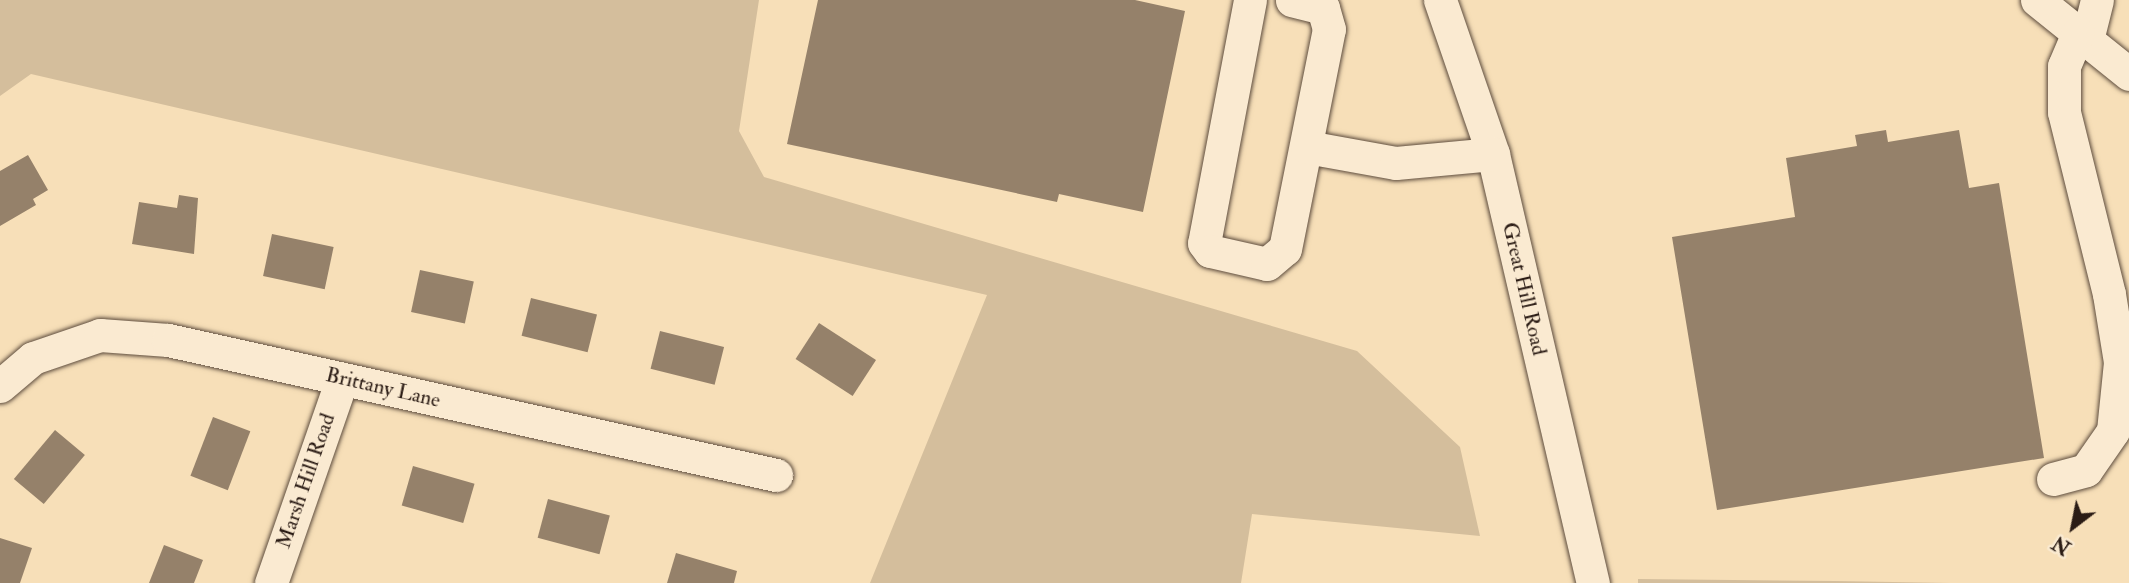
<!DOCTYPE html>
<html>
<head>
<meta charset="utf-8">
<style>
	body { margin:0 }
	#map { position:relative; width:2129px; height:583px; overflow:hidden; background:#f7dfb8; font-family:"IM FELL Double Pica",serif }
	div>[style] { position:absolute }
	.green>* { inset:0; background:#d4be9c }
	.building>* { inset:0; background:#95816a; transform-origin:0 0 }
	.roads { filter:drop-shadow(0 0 2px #5e4d3e) drop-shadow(0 0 2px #5e4d3e) }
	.minor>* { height:33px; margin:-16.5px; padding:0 16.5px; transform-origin:16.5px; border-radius:16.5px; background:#faead1 }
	span { translate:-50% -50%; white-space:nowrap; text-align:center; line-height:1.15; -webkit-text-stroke:5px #faead1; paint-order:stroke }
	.street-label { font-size:21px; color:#2b1c15 }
	.north { position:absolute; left:2038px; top:492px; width:70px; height:70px; -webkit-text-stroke:5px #faead1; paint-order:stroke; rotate:212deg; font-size:19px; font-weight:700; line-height:28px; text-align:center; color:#2b1c15 }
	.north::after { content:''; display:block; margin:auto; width:24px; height:32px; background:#2b1c15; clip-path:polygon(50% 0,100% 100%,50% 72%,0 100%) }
</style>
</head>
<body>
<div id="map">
	<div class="green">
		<div style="clip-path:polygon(0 0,759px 0,739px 131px,764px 177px,1357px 351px,1460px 447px,1480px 536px,1252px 514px,1241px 583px,870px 583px,987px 295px,31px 74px,0 96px)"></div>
		<div style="clip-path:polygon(1638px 579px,1835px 581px,1951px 583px,1638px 583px)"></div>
	</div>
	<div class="building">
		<div style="clip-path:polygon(818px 0,1135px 0,1185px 11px,1143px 212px,1059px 194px,1057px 202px,787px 144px)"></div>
		<div style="clip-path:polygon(1886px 130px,1888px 142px,1959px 130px,1969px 188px,1999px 183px,2044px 458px,1717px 510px,1672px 237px,1795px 217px,1786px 158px,1857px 146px,1855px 135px)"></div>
		<div style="clip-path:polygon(28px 155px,48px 190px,33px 199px,36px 205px,0 226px,0 171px)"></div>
		<div style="clip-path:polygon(179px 195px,198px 198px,194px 254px,132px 244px,139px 202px,177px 208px)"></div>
		<div style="left:272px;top:234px;width:63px;height:43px;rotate:12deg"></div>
		<div style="left:420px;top:270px;width:55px;height:43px;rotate:12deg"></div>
		<div style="left:531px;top:298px;width:68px;height:39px;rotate:14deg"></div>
		<div style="left:819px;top:323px;width:68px;height:43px;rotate:33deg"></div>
		<div style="left:660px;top:331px;width:66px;height:39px;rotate:14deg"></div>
		<div style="left:213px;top:417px;width:40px;height:63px;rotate:21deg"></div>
		<div style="left:55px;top:430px;width:39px;height:64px;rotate:40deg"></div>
		<div style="left:413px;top:466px;width:64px;height:41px;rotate:16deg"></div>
		<div style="left:548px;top:499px;width:64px;height:40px;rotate:15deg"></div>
		<div style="clip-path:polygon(0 538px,32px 548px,20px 583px,0 583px)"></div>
		<div style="clip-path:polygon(164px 545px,203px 560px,194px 583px,149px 583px)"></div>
		<div style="clip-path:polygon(676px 553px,737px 571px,734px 583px,667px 583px)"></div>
	</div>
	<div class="roads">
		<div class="minor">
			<div style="left:1250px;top:0;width:247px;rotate:100.7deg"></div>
			<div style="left:1204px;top:243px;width:10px;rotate:53deg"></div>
			<div style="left:1210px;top:251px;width:58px;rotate:12.8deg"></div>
			<div style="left:1267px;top:264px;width:23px;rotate:-40deg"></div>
			<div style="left:1285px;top:249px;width:224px;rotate:-78.7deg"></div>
			<div style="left:1329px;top:29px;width:22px;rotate:-106deg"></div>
			<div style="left:1323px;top:8px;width:32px;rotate:-166deg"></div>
			<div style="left:1440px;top:0;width:163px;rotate:71deg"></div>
			<div style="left:1493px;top:154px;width:441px;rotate:76.9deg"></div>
			<div style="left:2037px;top:0;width:118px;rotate:38.8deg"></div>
			<div style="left:2087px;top:40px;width:41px;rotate:-76deg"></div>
			<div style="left:1307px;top:147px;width:90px;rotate:10.2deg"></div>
			<div style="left:1396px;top:163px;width:97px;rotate:-5.3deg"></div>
			<div style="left:0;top:386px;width:43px;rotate:-40.3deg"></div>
			<div style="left:33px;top:358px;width:71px;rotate:-18.9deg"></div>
			<div style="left:100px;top:335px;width:68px;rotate:4.2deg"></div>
			<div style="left:168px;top:340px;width:623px;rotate:12.52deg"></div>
			<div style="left:2053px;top:479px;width:34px;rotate:-15deg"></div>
			<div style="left:2086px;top:470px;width:47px;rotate:-55.3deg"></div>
			<div style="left:2113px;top:431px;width:69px;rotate:-84.2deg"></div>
			<div style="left:2120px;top:362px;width:69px;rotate:-99.2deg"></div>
			<div style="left:2109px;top:294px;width:187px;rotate:-103.9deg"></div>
			<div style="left:2064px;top:112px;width:46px;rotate:-90deg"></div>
			<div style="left:2064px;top:66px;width:36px;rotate:-67deg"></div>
			<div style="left:271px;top:583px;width:216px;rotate:-70.8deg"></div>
		</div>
	</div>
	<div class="street-label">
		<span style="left:1524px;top:289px;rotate:77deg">Great Hill Road</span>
		<span style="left:383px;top:388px;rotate:13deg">Brittany Lane</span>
		<span style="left:306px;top:481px;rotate:-71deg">Marsh Hill Road</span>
	</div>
	<div class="north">N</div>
</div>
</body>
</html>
